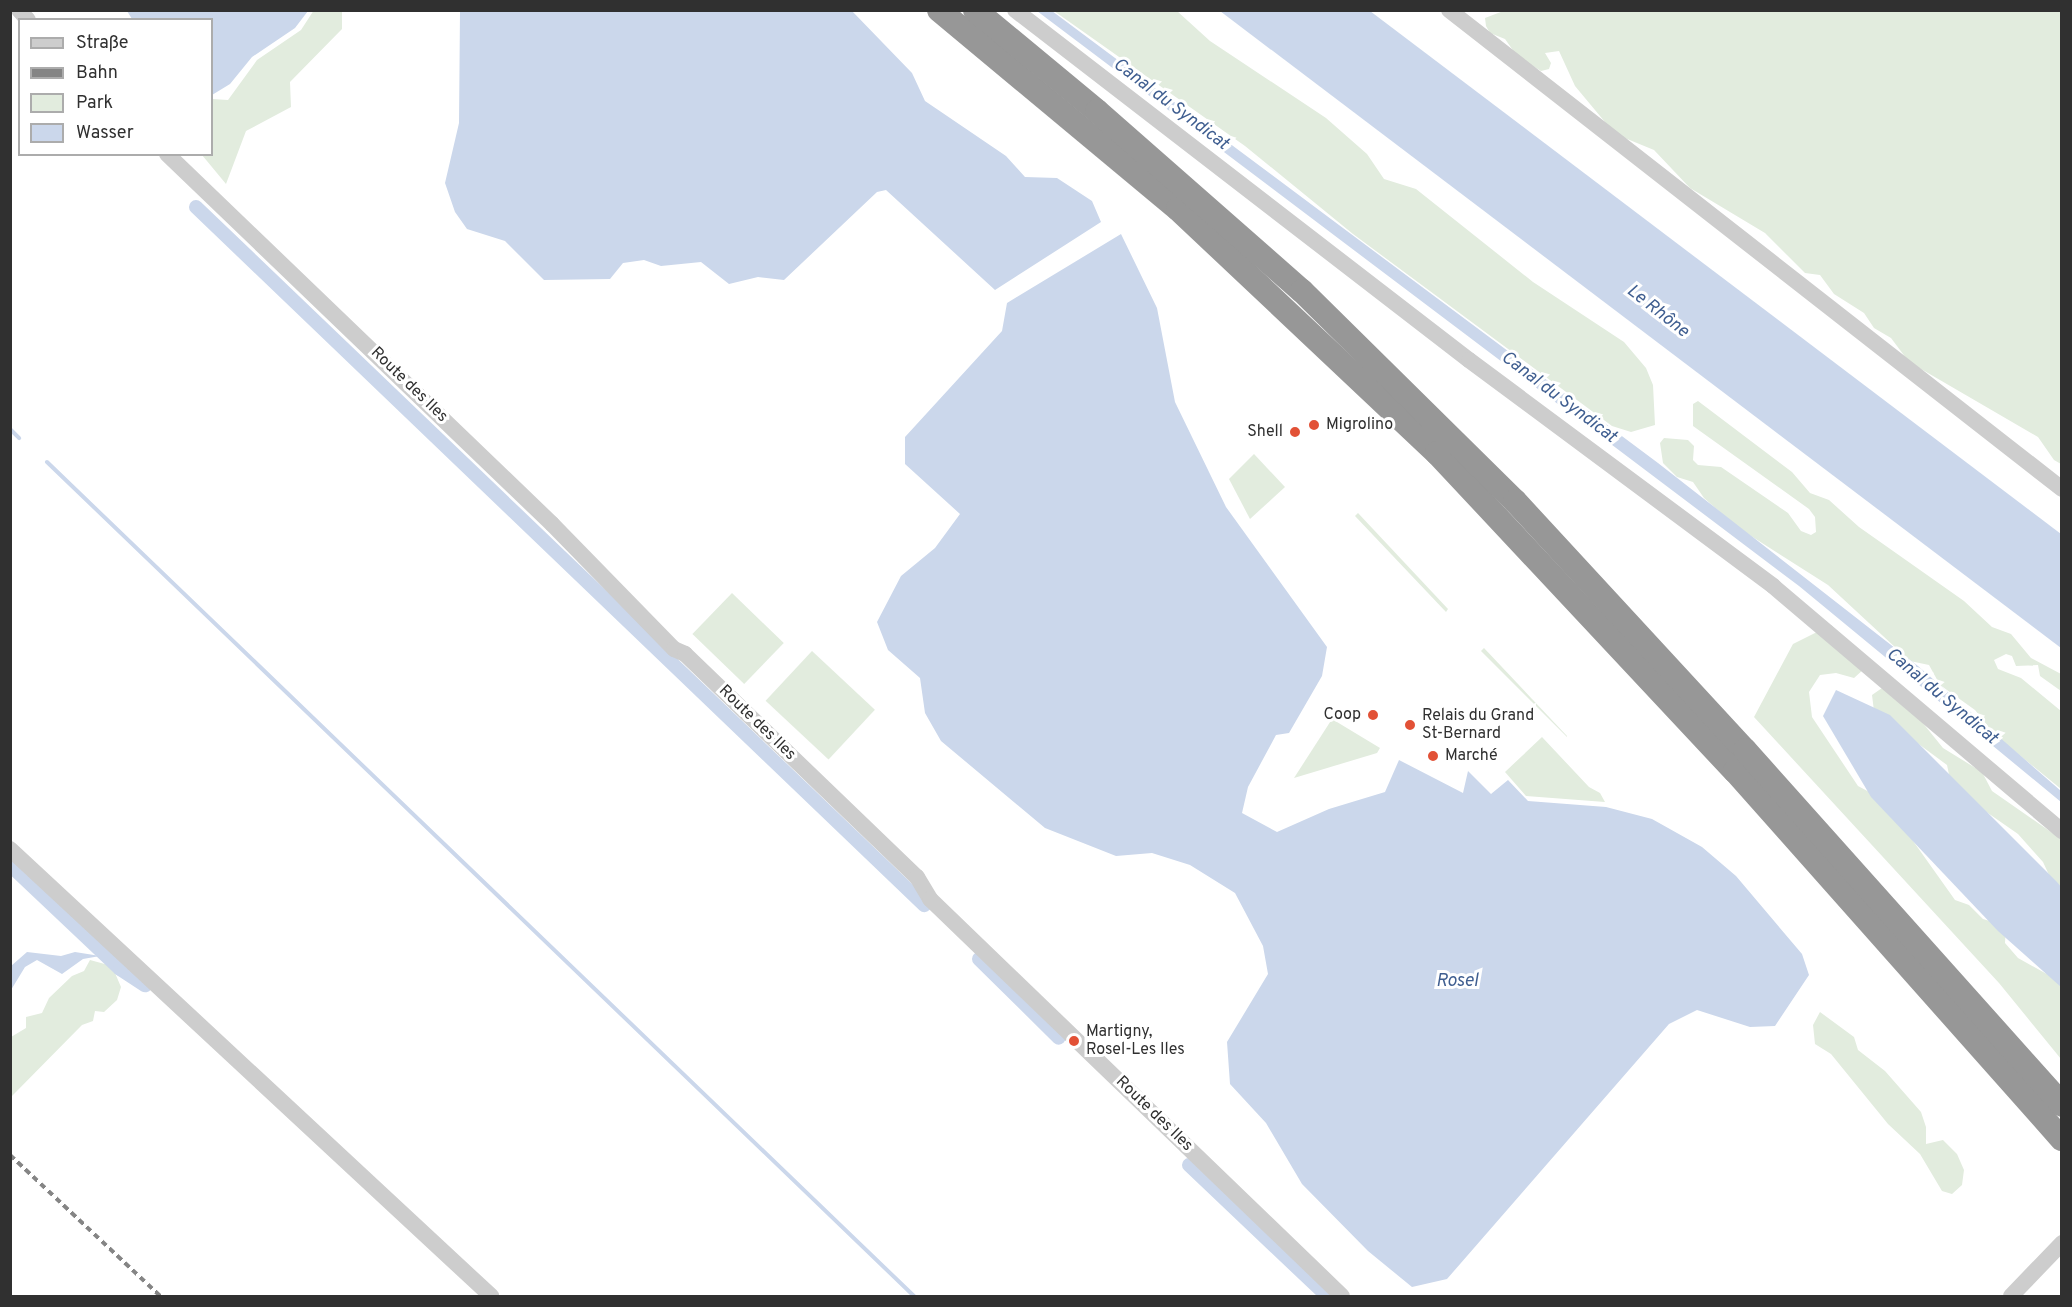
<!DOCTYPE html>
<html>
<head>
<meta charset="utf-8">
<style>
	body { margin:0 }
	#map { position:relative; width:2072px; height:1307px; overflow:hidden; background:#fff; font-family:Overpass,sans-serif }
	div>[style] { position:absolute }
	.green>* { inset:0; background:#e2ecde; transform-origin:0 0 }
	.water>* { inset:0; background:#cbd7eb }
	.stream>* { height:4px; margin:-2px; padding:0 2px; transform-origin:2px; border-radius:2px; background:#cbd7eb }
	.canal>* { height:14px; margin:-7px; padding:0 7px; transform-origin:7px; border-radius:7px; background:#cbd7eb }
	.minor>* { height:16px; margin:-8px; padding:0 8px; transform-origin:8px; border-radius:8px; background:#cdcdcd }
	.highway>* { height:24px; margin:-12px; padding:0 12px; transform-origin:12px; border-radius:12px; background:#979797 }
	.rail>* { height:4px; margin-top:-2px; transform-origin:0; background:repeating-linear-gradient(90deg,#858585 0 6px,transparent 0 10.5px) }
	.dots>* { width:16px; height:16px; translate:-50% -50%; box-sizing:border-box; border:3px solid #fff; border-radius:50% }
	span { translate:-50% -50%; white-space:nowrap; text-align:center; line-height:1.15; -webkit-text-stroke:6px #fff; paint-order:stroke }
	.street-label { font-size:16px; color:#303030 }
	.poi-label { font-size:16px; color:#303030 }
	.left { translate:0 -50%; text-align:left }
	.right { translate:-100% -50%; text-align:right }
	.water-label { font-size:18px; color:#3f5e90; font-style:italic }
	.frame { position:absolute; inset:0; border:12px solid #303030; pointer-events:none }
	.legend { position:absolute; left:18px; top:18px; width:195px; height:138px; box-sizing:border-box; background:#fff; border:2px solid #acacac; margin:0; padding:8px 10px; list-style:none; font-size:18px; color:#303030 }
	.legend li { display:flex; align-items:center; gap:12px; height:30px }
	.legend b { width:30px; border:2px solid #acacac }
</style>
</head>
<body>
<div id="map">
	<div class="green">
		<div style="clip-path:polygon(314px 10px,342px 11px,342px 29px,290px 82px,291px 107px,246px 131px,226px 184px,202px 155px,212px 154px,212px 99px,228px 100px,257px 60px,301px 30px)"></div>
		<div style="clip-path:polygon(1506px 10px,2061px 11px,2061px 464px,2054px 460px,2038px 437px,1909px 362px,1891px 338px,1874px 328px,1864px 313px,1834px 294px,1820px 275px,1805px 273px,1765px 233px,1690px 188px,1654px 150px,1615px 134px,1575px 86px,1559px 51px,1545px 53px,1551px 63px,1549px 69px,1541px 71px,1517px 56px,1505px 39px,1490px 33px,1486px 26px,1485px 18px)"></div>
		<div style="clip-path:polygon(1054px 11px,1177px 11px,1210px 41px,1326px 118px,1367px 154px,1384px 179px,1416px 189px,1533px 282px,1624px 342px,1646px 368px,1653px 385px,1655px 425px,1631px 432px,1612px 426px,1353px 234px,1245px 146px)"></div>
		<div style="clip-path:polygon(1698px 401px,1792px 472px,1810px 493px,1829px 500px,1859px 527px,1964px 601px,1992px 627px,2011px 634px,2031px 658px,2061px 674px,2061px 691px,2040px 676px,2038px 665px,2016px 666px,2012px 656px,2006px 654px,1994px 660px,1998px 669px,2021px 678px,2061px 711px,2061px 789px,1995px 735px,1975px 710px,1940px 685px,1929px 665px,1910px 661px,1828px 585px,1737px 527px,1704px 498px,1693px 482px,1677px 477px,1663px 463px,1660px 443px,1664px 438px,1688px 440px,1694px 446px,1693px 460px,1698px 465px,1721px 467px,1788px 513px,1801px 531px,1811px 535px,1816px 532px,1815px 517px,1809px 509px,1693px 426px,1693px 404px)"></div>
		<div style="clip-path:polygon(1254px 454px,1285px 487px,1250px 519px,1229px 479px)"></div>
		<div style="clip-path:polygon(1358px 513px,1448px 609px,1446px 612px,1355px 516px)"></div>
		<div style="left:732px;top:593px;width:72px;height:57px;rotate:44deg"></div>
		<div style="clip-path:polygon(1831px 625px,1856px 648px,1864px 669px,1854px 678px,1836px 673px,1820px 675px,1809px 692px,1812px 717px,1858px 786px,1873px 794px,1901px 824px,1955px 900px,1969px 905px,1983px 919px,2006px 926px,2005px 943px,2018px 958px,2061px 982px,2061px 1059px,1999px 983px,1754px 717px,1793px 644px)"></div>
		<div style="clip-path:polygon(1484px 648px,1567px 736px,1567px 737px,1481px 651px)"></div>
		<div style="left:812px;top:651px;width:86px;height:68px;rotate:43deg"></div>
		<div style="clip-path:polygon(1882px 688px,1922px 722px,1943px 748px,1982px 772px,1992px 791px,2061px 839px,2061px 901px,2043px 862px,2018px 834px,1962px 795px,1951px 784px,1947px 765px,1874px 711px,1872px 695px)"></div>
		<div style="clip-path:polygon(1332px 719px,1380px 748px,1377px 753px,1294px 778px)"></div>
		<div style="clip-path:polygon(1542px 737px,1589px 787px,1600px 793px,1605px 802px,1526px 796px,1505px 772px)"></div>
		<div style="clip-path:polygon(90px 960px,112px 966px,121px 987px,117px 1000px,104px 1012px,95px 1011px,93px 1021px,82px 1025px,11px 1097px,11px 1037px,26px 1028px,26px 1017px,42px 1013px,49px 998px,72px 976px,84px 971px)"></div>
		<div style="clip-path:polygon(1820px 1012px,1854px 1037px,1858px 1050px,1885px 1071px,1921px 1112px,1926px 1127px,1926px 1144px,1943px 1140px,1957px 1154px,1964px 1170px,1962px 1185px,1952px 1194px,1942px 1191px,1920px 1154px,1888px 1124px,1831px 1054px,1815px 1044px,1813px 1025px)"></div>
	</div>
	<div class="water">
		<div style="clip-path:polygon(127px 11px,308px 11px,295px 28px,252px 57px,230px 84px,212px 95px,212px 20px,132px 19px)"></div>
		<div style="clip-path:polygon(460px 11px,852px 11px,912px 73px,925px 101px,1006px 156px,1025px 177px,1057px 178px,1092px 201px,1101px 222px,995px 290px,886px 190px,877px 192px,784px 280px,758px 277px,729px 284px,701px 262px,661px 266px,644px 260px,623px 263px,610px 279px,544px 280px,505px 241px,467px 229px,455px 212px,445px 183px,459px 123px)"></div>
		<div style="clip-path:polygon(1037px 11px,1052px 11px,1658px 463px,1918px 666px,2061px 791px,2061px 802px,1799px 586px)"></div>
		<div style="clip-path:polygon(1220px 11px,1370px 11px,2061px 534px,2061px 648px)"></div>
		<div style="clip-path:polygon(1121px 234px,1157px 308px,1175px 402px,1226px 507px,1327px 647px,1322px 676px,1289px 733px,1276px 735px,1248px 787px,1242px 813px,1277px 832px,1329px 809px,1385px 792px,1399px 760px,1463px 793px,1468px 771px,1491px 794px,1508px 780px,1528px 801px,1606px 807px,1652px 819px,1702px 847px,1736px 876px,1802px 954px,1809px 975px,1775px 1026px,1750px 1027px,1697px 1010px,1669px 1024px,1447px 1279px,1412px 1287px,1368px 1251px,1302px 1184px,1266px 1123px,1230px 1084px,1227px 1042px,1268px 974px,1263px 946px,1235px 893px,1190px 865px,1152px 853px,1116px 856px,1045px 828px,941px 741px,925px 713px,920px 678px,888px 650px,877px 622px,901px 576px,935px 548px,960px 514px,905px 464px,905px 437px,1002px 331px,1007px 303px)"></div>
		<div style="clip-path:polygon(1836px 690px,1890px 715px,2057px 882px,2062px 888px,2061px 987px,1998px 931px,1871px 797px,1823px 716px)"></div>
		<div style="clip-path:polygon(27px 952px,61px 956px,75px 952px,100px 956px,83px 959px,62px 974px,37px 960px,25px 967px,11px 990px,11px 966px)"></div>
	</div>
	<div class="stream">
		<div style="left:10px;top:429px;width:13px;rotate:45deg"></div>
		<div style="left:47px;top:462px;width:1203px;rotate:43.89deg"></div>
	</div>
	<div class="canal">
		<div style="left:196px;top:207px;width:1009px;rotate:43.79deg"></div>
		<div style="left:10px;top:865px;width:151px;rotate:43.4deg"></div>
		<div style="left:120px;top:969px;width:30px;rotate:33deg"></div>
		<div style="left:979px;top:959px;width:112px;rotate:44.6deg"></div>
		<div style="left:1189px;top:1165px;width:186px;rotate:43.5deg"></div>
	</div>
	<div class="minor">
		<div style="left:19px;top:10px;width:13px;rotate:48deg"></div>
		<div style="left:1015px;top:10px;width:573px;rotate:37.63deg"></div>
		<div style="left:1469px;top:360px;width:379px;rotate:36.6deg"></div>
		<div style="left:1773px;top:586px;width:379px;rotate:40.3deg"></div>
		<div style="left:1449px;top:10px;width:778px;rotate:38deg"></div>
		<div style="left:167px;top:154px;width:534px;rotate:43.86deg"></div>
		<div style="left:552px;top:524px;width:175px;rotate:45.7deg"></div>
		<div style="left:674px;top:649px;width:12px;rotate:24deg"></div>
		<div style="left:685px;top:654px;width:322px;rotate:43.9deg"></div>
		<div style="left:917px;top:877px;width:26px;rotate:59deg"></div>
		<div style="left:930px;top:899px;width:572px;rotate:43.94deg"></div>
		<div style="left:10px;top:849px;width:657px;rotate:42.9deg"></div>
		<div style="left:2011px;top:1296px;width:74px;rotate:-46.1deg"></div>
	</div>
	<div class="highway">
		<div style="left:939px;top:10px;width:311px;rotate:39.8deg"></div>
		<div style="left:1178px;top:209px;width:356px;rotate:43.3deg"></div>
		<div style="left:1437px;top:453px;width:436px;rotate:46.9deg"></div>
		<div style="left:1735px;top:771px;width:492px;rotate:48.4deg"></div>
		<div style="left:975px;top:10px;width:158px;rotate:39.6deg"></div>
		<div style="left:1097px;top:111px;width:273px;rotate:41.3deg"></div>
		<div style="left:1302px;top:291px;width:299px;rotate:44.6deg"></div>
		<div style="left:1515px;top:501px;width:339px;rotate:47.3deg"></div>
		<div style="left:1745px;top:750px;width:476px;rotate:48.2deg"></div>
	</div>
	<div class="rail">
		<div style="left:10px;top:1155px;width:206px;rotate:43.2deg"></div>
	</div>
	<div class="dots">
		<div style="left:1314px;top:425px;background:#e25136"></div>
		<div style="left:1295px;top:432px;background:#e25136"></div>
		<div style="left:1373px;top:715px;background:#e25136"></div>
		<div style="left:1410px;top:725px;background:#e25136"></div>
		<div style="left:1433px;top:756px;background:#e25136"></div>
		<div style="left:1074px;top:1041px;background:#e25136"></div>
	</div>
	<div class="street-label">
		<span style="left:409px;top:385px;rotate:44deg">Route des Iles</span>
		<span style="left:757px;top:723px;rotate:44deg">Route des Iles</span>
		<span style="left:1154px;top:1114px;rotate:44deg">Route des Iles</span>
	</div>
	<div class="poi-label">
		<span class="left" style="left:1326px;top:425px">Migrolino</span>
		<span class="right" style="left:1283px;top:432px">Shell</span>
		<span class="right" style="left:1361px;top:715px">Coop</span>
		<span class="left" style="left:1422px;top:725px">Relais du Grand<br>St-Bernard</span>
		<span class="left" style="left:1445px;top:756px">Marché</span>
		<span class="left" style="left:1086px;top:1041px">Martigny,<br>Rosel-Les Iles</span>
	</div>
	<div class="water-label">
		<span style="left:1170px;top:105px;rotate:37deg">Canal du Syndicat</span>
		<span style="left:1657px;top:312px;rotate:38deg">Le Rhône</span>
		<span style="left:1558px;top:398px;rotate:37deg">Canal du Syndicat</span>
		<span style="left:1941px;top:697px;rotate:40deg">Canal du Syndicat</span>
		<span style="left:1457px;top:982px">Rosel</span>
	</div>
	<div class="frame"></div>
	<ul class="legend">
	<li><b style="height:8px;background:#cdcdcd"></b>Straße</li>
	<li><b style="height:8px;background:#858585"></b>Bahn</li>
	<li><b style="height:16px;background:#e2ecde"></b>Park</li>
	<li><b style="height:16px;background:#cbd7eb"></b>Wasser</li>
	</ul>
</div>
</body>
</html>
